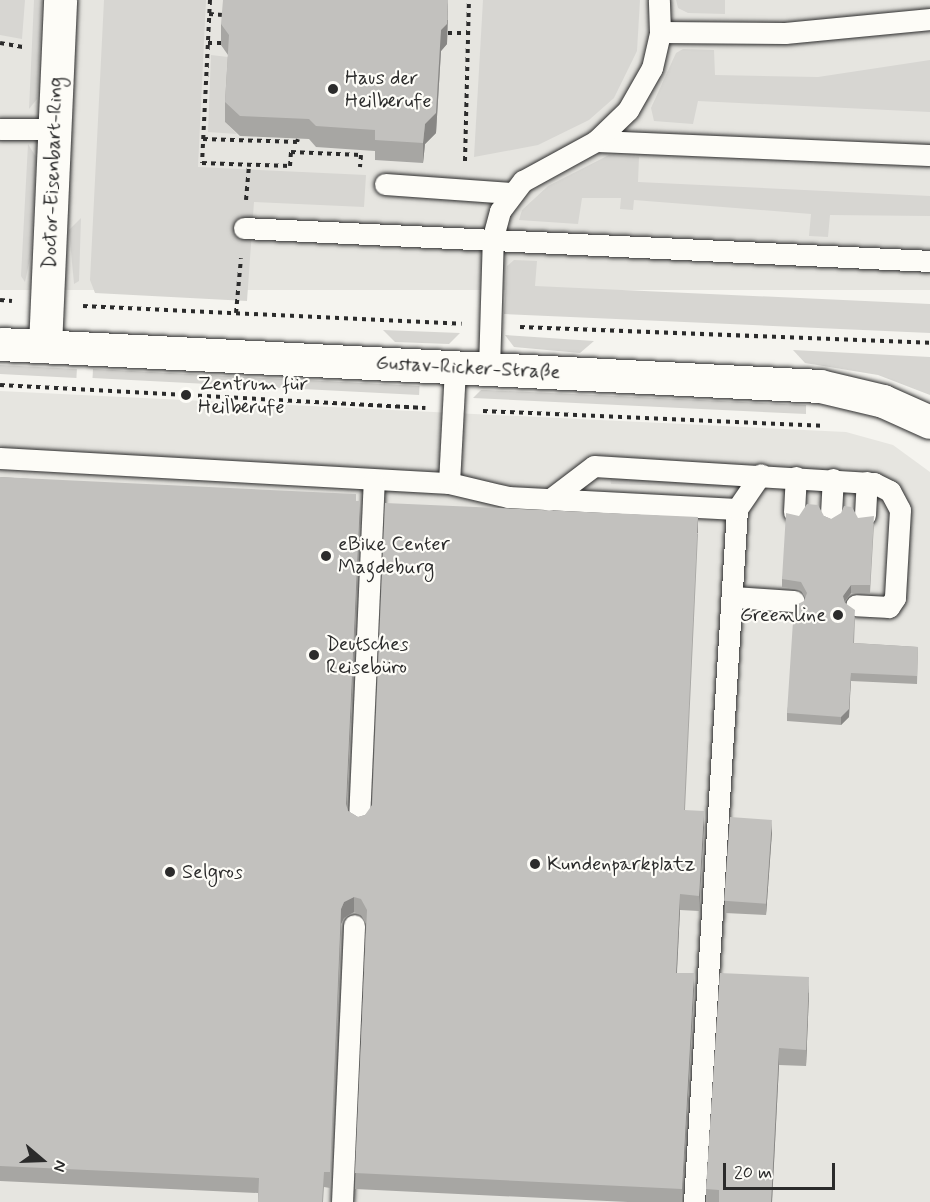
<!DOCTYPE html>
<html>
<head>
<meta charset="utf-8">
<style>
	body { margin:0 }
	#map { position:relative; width:930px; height:1202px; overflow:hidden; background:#f5f4ef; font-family:Mynerve,sans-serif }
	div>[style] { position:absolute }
	.built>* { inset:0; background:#e6e5e0; transform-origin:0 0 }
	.green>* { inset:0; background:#d7d6d2; transform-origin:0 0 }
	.path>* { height:4px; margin-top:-2px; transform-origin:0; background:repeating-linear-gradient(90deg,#2b2b2b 0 4.5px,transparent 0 9px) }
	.roads { filter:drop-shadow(0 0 2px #2b2b2b) drop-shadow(0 0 2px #2b2b2b) }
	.lane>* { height:21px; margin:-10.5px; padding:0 10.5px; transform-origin:10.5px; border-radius:10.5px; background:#fdfcf7 }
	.street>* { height:33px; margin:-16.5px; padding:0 16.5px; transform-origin:16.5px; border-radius:16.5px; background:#fdfcf7 }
	.secondary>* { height:33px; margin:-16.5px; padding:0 16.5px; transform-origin:16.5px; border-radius:16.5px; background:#fdfcf7 }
	.wall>* { inset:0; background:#a7a6a3 }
	.shaded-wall>* { inset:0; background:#888785; transform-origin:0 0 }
	.building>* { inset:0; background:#c2c1be; transform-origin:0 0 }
	.dots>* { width:16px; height:16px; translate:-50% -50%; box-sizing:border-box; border:3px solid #fdfcf7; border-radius:50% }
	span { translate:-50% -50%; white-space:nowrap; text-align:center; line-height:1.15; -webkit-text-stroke:4.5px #fdfcf7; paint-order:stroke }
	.poi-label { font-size:20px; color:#2b2b2b }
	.left { translate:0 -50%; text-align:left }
	.right { translate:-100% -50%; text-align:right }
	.street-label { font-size:20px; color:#2b2b2b }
	.north { position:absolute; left:12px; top:1130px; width:60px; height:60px; -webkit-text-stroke:4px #fdfcf7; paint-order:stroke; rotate:109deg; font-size:16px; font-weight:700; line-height:24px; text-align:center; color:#2b2b2b }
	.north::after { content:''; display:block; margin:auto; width:21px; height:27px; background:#2b2b2b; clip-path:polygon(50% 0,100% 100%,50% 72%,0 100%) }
	.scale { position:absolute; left:723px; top:1163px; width:112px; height:27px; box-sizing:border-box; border:3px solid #2b2b2b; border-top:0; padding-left:8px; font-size:18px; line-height:21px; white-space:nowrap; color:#2b2b2b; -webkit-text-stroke:4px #fdfcf7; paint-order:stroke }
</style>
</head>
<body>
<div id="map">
	<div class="built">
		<div style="left:0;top:0;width:930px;height:290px"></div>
		<div style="clip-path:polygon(0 391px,846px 432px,893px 445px,930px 472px,930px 1202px,0 1202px)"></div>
	</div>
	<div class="green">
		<div style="clip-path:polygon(0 0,25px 0,22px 39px,0 35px)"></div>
		<div style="clip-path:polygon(34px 0,42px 0,37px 99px,29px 109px)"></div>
		<div style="clip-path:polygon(104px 0,206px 0,198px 167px,366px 175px,364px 207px,254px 202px,247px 301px,95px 293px,90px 280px)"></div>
		<div style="clip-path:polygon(483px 0,640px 0,637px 51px,614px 98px,589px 120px,538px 145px,474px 157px)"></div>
		<div style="clip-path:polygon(676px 0,725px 0,725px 14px,688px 13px,678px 8px)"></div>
		<div style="clip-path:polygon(683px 49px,714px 50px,715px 75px,818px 77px,930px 60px,930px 112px,698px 101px,693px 124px,654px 121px,651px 108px,676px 53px)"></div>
		<div style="clip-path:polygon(211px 55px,228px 57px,225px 122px,237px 134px,208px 132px)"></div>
		<div style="clip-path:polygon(28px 144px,36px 157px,31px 254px,25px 282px,21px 276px)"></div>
		<div style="clip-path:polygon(609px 155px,639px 157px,638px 182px,930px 196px,930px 216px,830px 215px,828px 237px,809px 236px,811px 214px,634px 200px,633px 210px,620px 209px,621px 198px,582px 198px,578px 224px,519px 220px,522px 210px,548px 186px)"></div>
		<div style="clip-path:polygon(81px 218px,79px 281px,74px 284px,69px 230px)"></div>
		<div style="clip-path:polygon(514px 260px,537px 261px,535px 286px,930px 304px,930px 333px,504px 314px,507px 266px)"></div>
		<div style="clip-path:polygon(383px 330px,460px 333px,449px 344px,395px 342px)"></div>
		<div style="clip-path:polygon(505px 335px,594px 341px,580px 353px,514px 347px)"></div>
		<div style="clip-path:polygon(793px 350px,930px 357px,930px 395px,878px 375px,805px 363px)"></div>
		<div style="left:0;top:365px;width:77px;height:9px;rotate:3deg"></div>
		<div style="left:93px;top:369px;width:327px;height:9px;rotate:3deg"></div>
		<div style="clip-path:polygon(481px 390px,486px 390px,806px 405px,806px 414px,473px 398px)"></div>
		<div style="clip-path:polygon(610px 477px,739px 485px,740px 488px,611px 484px)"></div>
	</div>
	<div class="path">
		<div style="left:210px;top:0;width:163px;rotate:92.8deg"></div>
		<div style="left:202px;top:163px;width:88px;rotate:2deg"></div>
		<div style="left:290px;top:166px;width:14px;rotate:-86deg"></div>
		<div style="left:291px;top:152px;width:70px;rotate:2.5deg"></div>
		<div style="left:361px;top:155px;width:12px;rotate:95deg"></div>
		<div style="left:209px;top:14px;width:14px;rotate:4deg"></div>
		<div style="left:448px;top:33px;width:20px"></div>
		<div style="left:0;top:43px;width:23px;rotate:10deg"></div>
		<div style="left:208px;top:43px;width:13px"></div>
		<div style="left:203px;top:139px;width:94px;rotate:1.8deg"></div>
		<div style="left:297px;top:142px;width:3px;rotate:-72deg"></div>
		<div style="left:465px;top:161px;width:161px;rotate:-88.6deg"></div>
		<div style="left:246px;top:200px;width:35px;rotate:-85deg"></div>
		<div style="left:0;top:300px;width:12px;rotate:5deg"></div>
		<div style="left:83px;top:306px;width:379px;rotate:2.7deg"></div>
		<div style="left:236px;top:313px;width:55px;rotate:-84.8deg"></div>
		<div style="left:520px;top:327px;width:410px;rotate:2.2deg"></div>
		<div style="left:0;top:385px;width:426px;rotate:3.1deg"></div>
		<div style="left:483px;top:411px;width:340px;rotate:2.5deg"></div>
	</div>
	<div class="roads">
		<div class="lane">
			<div style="left:660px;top:32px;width:125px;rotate:0.5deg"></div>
			<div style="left:785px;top:33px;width:146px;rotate:-5.5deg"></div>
			<div style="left:0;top:129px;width:54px"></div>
			<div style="left:596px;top:141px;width:334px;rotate:2.4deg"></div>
			<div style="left:385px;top:184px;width:126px;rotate:4.1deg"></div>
			<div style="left:244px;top:228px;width:687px;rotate:2.75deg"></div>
			<div style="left:489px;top:369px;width:132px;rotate:-88.3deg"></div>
			<div style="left:493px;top:237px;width:27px;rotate:-75deg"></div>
			<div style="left:500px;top:211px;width:38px;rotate:-53deg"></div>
			<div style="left:523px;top:181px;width:83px;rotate:-28.7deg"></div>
			<div style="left:596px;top:141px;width:45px;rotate:-44.1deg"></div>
			<div style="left:628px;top:110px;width:48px;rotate:-60.3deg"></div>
			<div style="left:652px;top:68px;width:37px;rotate:-77deg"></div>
			<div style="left:660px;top:32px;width:32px;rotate:-92deg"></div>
			<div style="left:0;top:458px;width:450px;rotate:3.2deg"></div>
			<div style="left:449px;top:483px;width:61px;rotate:13.3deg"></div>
			<div style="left:508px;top:497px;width:229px;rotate:3deg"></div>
			<div style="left:449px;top:483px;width:116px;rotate:-87deg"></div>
			<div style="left:549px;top:500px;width:56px;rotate:-37.1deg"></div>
			<div style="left:594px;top:466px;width:281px;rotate:3.5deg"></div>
			<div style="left:874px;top:483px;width:18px;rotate:27deg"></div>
			<div style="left:890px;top:491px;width:21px;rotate:62deg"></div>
			<div style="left:900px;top:510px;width:88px;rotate:93.3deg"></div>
			<div style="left:895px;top:598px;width:11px;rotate:124deg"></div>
			<div style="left:889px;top:607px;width:33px;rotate:-177deg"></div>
			<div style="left:794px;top:512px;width:35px;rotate:-87deg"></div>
			<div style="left:831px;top:514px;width:35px;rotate:-87deg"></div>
			<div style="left:865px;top:515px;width:33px;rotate:-87deg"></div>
			<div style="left:732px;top:597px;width:62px;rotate:3.7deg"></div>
			<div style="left:359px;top:820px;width:338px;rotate:-87.5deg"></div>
			<div style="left:342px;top:1202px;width:277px;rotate:-87.5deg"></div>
			<div style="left:694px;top:1202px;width:694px;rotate:-86.45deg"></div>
			<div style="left:737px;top:509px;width:42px;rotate:-55.6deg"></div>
		</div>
		<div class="street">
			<div style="left:45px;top:346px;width:346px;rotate:-87.5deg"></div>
		</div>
		<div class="secondary">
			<div style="left:0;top:344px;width:821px;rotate:2.93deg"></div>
			<div style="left:820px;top:386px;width:65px;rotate:13.4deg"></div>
			<div style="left:883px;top:401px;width:51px;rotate:24.1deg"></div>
		</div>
	</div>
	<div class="wall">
		<div style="clip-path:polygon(448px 20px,447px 44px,441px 51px,436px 133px,425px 144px,423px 163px,375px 160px,375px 151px,316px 147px,309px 139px,240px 136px,225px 122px,225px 102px,228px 55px,221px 45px,221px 24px)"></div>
		<div style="clip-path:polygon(0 477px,356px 501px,360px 517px,347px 806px,348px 811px,358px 817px,365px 815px,698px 533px,685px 810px,704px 827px,699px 911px,680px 910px,677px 973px,694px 989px,682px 1202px,628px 1202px,355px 1189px,366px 924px,361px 915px,354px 912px,344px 918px,341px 924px,330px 1188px,324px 1187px,323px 1202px,258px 1202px,258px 1193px,0 1181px)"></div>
		<div style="clip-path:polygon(799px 516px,824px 516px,831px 519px,858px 518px,874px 524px,870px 593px,851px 593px,845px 602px,855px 618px,854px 643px,918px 647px,917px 684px,851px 681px,849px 717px,841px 725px,787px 721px,787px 713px,805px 598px,801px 590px,782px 587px,782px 579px)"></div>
		<div style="clip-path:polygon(772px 832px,766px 915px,725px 913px,725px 901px)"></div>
		<div style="clip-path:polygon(720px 973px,809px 993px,806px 1066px,779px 1065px,772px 1202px,706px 1202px,706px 1189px)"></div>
	</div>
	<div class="shaded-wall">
		<div style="clip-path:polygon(448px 0,447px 44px,441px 51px,436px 133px,425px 144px,423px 163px,423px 143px,425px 124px,441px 30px)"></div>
		<div style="clip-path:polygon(360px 501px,360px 517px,346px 819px,346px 804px)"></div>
		<div style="left:698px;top:517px;width:16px;height:293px;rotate:90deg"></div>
		<div style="clip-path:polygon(851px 585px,851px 593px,843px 604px,843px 596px)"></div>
		<div style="clip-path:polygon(851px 673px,849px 717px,841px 725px,841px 717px)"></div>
		<div style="clip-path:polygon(704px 811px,704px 827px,699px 911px,699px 896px)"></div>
		<div style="clip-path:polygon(772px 820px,772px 832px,766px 915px,766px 903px)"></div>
		<div style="clip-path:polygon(680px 894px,680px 910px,676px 988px,676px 973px)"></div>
		<div style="clip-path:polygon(354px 897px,354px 912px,344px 918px,341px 924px,330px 1188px,341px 909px,344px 902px)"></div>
		<div style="clip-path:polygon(694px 973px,694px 989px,682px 1202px,682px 1189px)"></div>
		<div style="clip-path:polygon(809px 977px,809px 993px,806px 1066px,806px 1050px)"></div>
		<div style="clip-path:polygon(779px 1048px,779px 1065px,772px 1202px,771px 1202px)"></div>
	</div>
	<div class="building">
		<div style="clip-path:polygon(223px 0,448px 0,447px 24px,441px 30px,436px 113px,425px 124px,423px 143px,375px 140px,375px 130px,316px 126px,309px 119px,240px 116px,225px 102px,229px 35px,221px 24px)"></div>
		<div style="clip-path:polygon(0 477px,356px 494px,356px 501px,360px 501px,346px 804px,348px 811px,358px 817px,365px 815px,372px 805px,385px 503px,698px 517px,684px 810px,704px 811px,699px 896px,680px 894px,676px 973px,694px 973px,682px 1189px,355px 1173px,367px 910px,361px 899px,354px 897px,344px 902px,341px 909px,330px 1172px,324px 1172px,322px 1202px,258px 1202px,259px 1178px,0 1166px)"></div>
		<div style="clip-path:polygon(807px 504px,818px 505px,824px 516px,831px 519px,841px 513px,844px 506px,852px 507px,858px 518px,874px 516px,870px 585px,851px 585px,843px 596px,845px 603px,855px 610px,853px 643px,918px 647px,917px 676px,851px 673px,849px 709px,841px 717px,787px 713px,794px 606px,804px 601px,807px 593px,801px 582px,782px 579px,786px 513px,799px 516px)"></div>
		<div style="left:730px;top:817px;width:42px;height:84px;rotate:4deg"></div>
		<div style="clip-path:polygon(720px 973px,809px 977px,806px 1050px,779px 1048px,771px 1202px,719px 1202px,719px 1190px,706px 1189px)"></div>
	</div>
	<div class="dots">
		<div style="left:333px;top:89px;background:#2b2b2b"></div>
		<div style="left:186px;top:395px;background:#2b2b2b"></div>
		<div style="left:326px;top:556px;background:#2b2b2b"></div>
		<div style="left:838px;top:615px;background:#2b2b2b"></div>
		<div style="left:314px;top:655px;background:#2b2b2b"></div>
		<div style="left:535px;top:864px;background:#2b2b2b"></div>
		<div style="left:170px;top:872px;background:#2b2b2b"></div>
	</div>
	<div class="poi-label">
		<span class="left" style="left:345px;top:90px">Haus der<br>Heilberufe</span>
		<span class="left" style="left:198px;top:396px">Zentrum für<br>Heilberufe</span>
		<span class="left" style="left:338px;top:556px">eBike Center<br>Magdeburg</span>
		<span class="right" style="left:826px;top:615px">Greenline</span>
		<span class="left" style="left:326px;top:656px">Deutsches<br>Reisebüro</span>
		<span class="left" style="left:547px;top:864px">Kundenparkplatz</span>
		<span class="left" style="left:182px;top:872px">Selgros</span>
	</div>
	<div class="street-label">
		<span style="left:53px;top:173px;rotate:-88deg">Doctor-Eisenbart-Ring</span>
		<span style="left:468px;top:368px;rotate:3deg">Gustav-Ricker-Straße</span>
	</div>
	<div class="north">N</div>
	<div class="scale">20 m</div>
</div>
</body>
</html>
